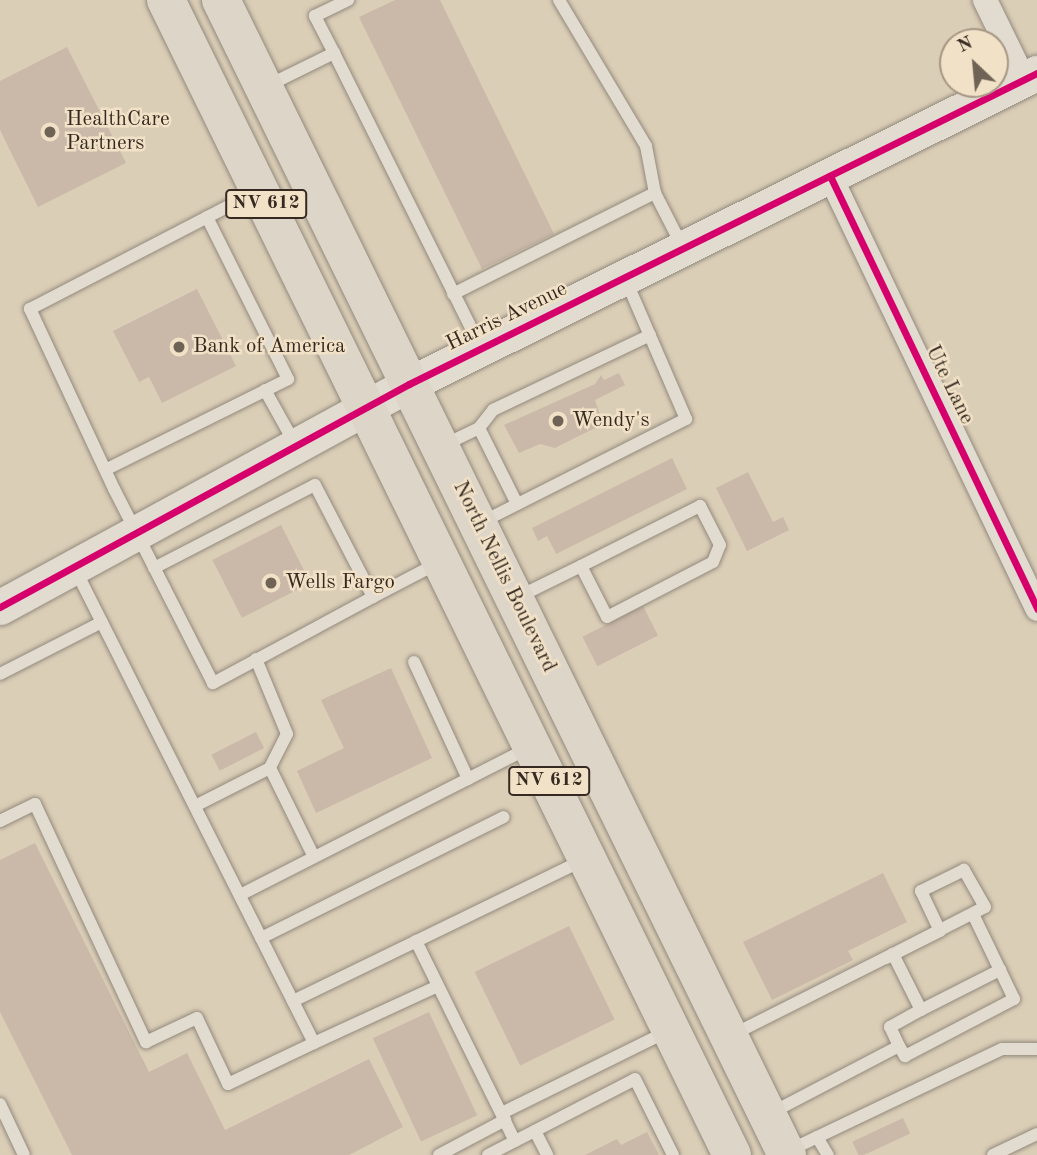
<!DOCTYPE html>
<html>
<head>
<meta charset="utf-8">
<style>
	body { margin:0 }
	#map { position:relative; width:1037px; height:1155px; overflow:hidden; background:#dbceb7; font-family:"Old Standard TT",serif }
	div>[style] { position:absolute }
	.building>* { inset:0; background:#cab8a9; transform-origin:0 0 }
	.roads { filter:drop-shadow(0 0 2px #938a7d) drop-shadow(0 0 2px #938a7d) }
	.lane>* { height:12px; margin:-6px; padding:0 6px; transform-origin:6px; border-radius:6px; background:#e2dbd0 }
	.street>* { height:24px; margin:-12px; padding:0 12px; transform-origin:12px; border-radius:12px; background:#e2dbd0 }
	.secondary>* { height:35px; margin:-17.5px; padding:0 17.5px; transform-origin:17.5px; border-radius:17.5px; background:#e2dbd0 }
	.primary>* { height:38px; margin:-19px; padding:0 19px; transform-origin:19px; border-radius:19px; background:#ddd5c8 }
	.cycleway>* { height:7px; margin:-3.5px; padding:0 3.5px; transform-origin:3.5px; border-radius:3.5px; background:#d6006c }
	.dots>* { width:19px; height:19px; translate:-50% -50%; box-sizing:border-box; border:4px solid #f1e1c6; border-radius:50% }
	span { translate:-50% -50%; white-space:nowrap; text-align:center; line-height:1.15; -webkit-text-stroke:5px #f1e1c6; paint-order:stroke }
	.shield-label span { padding:2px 5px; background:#f1e1c6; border:2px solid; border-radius:5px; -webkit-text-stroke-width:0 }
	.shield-label { font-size:19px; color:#352921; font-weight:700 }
	.poi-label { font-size:21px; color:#352921 }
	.left { translate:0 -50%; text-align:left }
	.street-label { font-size:21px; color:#352921 }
	.north { position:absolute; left:939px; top:28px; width:70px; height:70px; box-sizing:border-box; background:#f1e1c6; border:2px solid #a69784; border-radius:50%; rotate:334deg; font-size:19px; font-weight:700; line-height:28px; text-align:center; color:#352921 }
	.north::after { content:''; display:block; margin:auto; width:24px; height:32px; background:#6f6356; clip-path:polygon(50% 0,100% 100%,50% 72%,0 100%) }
</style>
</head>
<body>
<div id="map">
	<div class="building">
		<div style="clip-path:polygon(395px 0,440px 0,554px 234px,482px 269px,359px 17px)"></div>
		<div style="clip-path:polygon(67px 47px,126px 163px,38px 207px,0 130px,0 81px)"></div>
		<div style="clip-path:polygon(197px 289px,236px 366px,162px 403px,149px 377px,139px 382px,113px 331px)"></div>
		<div style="clip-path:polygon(619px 373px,625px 385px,595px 400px,603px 424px,555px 448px,540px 444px,519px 453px,504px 425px,595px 384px,601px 375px,604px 380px)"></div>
		<div style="clip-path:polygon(672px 458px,687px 489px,556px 554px,547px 536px,538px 541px,532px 528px)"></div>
		<div style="clip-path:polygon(748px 472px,773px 522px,783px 517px,789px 530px,747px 551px,716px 488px)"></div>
		<div style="left:281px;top:525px;width:65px;height:77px;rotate:63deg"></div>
		<div style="left:643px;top:606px;width:33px;height:68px;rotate:63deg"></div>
		<div style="clip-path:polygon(391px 668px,432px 758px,316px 813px,297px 771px,344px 748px,321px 700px)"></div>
		<div style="left:256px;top:732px;width:18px;height:50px;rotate:63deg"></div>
		<div style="clip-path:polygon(35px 843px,149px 1072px,187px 1053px,225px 1130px,369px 1059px,403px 1127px,349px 1155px,72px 1155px,0 1012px,0 860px)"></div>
		<div style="clip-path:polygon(883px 873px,907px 922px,848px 951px,853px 960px,772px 1000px,743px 942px)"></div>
		<div style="left:569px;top:926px;width:104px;height:105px;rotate:64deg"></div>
		<div style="left:429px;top:1012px;width:114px;height:62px;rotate:65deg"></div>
		<div style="left:903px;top:1118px;width:17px;height:56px;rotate:65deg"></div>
		<div style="clip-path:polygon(647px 1132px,659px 1155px,585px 1155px,617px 1139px,621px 1145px)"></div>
	</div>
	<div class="roads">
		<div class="lane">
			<div style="left:559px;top:0;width:170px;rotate:59.2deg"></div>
			<div style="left:646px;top:146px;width:48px;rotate:79.2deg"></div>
			<div style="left:655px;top:193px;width:62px;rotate:63deg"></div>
			<div style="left:334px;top:53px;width:42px;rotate:-117.2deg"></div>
			<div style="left:315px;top:16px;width:37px;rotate:-26deg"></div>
			<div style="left:267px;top:86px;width:75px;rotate:-26.2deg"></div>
			<div style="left:334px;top:53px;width:327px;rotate:63.5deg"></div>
			<div style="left:453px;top:294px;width:226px;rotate:-26.6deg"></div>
			<div style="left:265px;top:390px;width:62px;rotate:60.9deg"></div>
			<div style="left:479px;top:428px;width:85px;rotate:63.4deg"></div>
			<div style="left:442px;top:446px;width:41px;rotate:-25.9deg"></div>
			<div style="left:479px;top:428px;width:23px;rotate:-52deg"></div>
			<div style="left:493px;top:410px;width:174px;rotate:-25.5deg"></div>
			<div style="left:109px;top:468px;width:200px;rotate:-26.4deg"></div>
			<div style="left:288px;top:379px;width:181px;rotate:-116.6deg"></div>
			<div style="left:480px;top:523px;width:231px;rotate:-26.8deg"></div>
			<div style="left:686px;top:419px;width:154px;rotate:-113.4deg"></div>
			<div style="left:154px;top:568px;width:181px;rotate:-27.3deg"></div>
			<div style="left:315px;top:485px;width:126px;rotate:62.6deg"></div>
			<div style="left:373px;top:597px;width:182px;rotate:151.7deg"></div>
			<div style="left:213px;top:683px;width:172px;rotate:-117deg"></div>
			<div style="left:135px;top:530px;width:46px;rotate:-117.1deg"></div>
			<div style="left:114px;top:489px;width:199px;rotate:-115deg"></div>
			<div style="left:30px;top:309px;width:254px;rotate:-27.4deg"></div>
			<div style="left:75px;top:569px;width:531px;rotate:63.24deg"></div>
			<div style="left:314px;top:1043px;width:136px;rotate:-24.7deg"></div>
			<div style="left:373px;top:597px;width:73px;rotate:-27.6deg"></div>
			<div style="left:518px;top:597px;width:70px;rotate:-26.2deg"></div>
			<div style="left:581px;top:566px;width:57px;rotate:63deg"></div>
			<div style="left:607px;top:617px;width:119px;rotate:-27.4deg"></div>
			<div style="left:713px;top:562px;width:18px;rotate:-68deg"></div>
			<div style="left:720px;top:545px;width:44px;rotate:-117.1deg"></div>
			<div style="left:700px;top:506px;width:133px;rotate:153.2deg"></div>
			<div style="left:256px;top:659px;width:81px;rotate:67.5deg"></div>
			<div style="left:287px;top:734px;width:38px;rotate:117deg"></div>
			<div style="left:414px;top:662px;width:129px;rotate:65.2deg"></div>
			<div style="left:0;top:674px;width:114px;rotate:-27deg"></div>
			<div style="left:195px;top:806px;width:84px;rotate:-26.9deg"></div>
			<div style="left:270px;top:768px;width:99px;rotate:63.7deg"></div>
			<div style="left:0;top:821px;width:39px;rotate:-26deg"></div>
			<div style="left:35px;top:804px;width:263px;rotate:65deg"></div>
			<div style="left:146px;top:1042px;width:56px;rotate:-25.2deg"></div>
			<div style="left:197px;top:1018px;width:73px;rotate:64.8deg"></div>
			<div style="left:228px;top:1084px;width:95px;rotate:-25.5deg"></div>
			<div style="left:240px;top:895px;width:323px;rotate:-27deg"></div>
			<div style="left:261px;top:938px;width:271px;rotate:-26.5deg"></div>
			<div style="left:416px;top:941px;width:223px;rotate:63.7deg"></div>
			<div style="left:293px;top:1001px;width:322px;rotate:-25.9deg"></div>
			<div style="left:921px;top:1010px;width:89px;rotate:-26.9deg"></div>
			<div style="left:732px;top:1035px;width:180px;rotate:-26.7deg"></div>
			<div style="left:893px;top:954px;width:103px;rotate:-27.1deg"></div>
			<div style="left:985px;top:907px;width:43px;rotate:-119.6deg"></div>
			<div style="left:964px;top:870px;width:48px;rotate:154deg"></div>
			<div style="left:921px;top:891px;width:44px;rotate:64.6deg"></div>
			<div style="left:940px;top:931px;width:60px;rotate:153.4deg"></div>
			<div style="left:899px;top:1046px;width:12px;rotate:59deg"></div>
			<div style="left:905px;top:1056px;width:123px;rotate:-27.6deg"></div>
			<div style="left:1014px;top:999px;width:94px;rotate:-115.8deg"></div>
			<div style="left:0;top:1104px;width:56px;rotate:64.8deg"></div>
			<div style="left:502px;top:1113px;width:185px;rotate:-26.3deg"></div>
			<div style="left:771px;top:1113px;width:144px;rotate:-27.6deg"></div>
			<div style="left:899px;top:1046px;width:21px;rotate:-115deg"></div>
			<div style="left:890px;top:1027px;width:35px;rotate:-29deg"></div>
			<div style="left:921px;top:1010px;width:63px;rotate:-116.6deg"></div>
			<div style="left:535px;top:1131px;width:27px;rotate:63deg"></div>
			<div style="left:817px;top:1137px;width:21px;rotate:59deg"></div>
			<div style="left:788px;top:1151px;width:237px;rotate:-25.5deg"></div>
			<div style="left:1002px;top:1049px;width:35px"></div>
			<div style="left:439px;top:1155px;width:75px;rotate:-27.9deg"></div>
			<div style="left:488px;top:1155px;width:165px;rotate:-27.3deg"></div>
			<div style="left:635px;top:1079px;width:85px;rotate:63.4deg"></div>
			<div style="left:993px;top:1155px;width:49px;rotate:-25.5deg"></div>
		</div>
		<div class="street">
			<div style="left:985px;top:0;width:89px;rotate:64deg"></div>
			<div style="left:830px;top:176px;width:480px;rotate:64.4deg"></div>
		</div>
		<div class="secondary">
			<div style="left:0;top:607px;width:466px;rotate:-28.6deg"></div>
			<div style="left:409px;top:384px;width:701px;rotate:-26.35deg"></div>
		</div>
		<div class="primary">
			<div style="left:166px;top:0;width:1286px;rotate:63.89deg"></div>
			<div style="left:221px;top:0;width:1286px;rotate:63.89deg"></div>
		</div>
	</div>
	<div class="cycleway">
		<div style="left:830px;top:176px;width:480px;rotate:64.4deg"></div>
		<div style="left:0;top:607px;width:466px;rotate:-28.6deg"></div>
		<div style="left:409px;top:384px;width:701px;rotate:-26.35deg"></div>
	</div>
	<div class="dots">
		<div style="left:50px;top:132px;background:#6f6356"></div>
		<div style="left:179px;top:347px;background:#6f6356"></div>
		<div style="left:558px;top:421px;background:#6f6356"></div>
		<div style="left:271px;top:583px;background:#6f6356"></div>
	</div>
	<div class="shield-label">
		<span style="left:266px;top:204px">NV 612</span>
		<span style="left:549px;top:781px">NV 612</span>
	</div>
	<div class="poi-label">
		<span class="left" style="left:66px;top:132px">HealthCare<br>Partners</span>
		<span class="left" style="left:193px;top:347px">Bank of America</span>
		<span class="left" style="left:572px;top:421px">Wendy's</span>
		<span class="left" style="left:285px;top:583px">Wells Fargo</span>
	</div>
	<div class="street-label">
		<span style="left:507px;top:317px;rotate:-26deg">Harris Avenue</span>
		<span style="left:949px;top:385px;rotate:64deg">Ute Lane</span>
		<span style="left:504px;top:577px;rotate:64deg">North Nellis Boulevard</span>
	</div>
	<div class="north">N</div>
</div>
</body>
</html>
